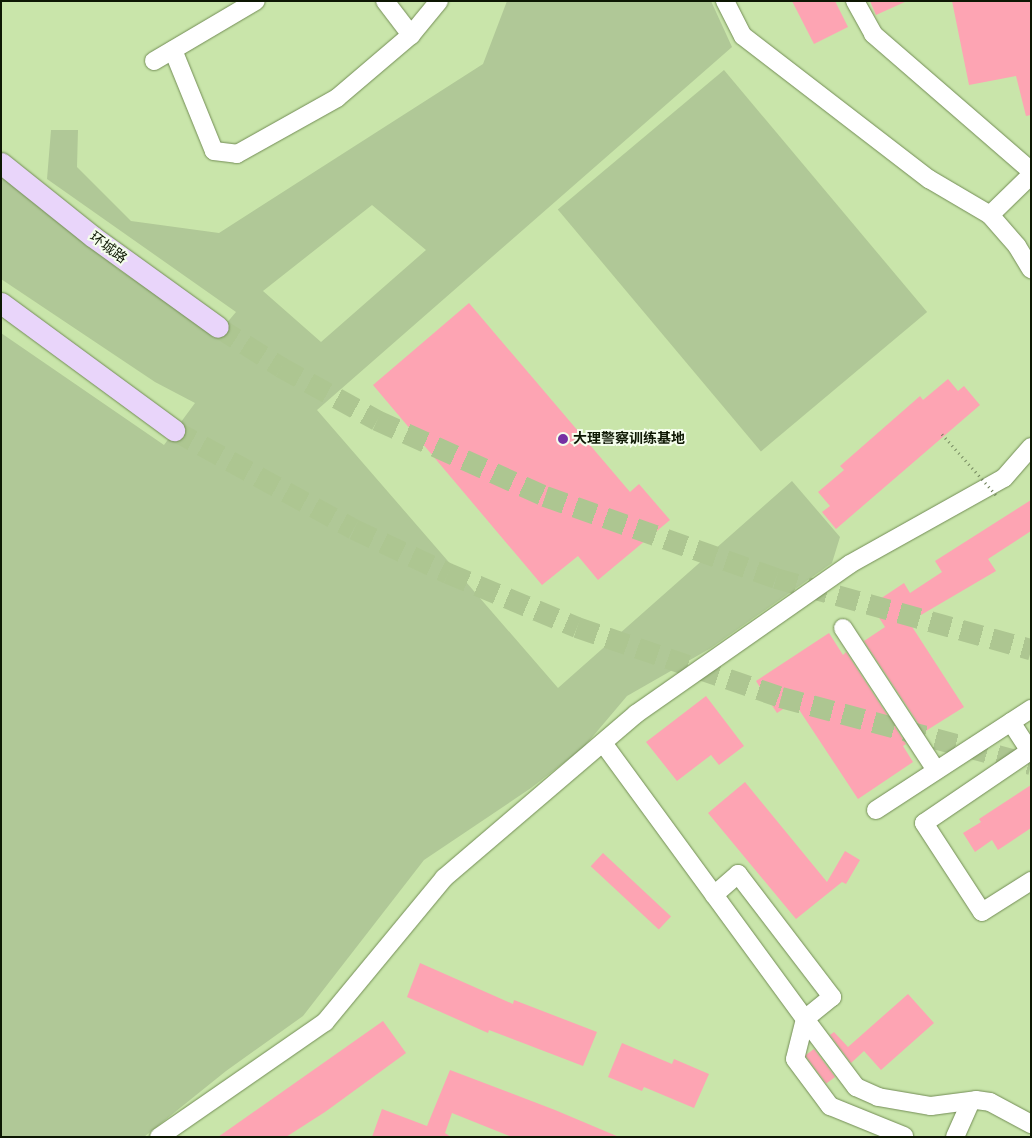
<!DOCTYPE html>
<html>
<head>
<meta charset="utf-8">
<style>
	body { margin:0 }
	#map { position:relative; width:1032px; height:1138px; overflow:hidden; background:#c9e5aa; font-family:"Alegreya Sans","Noto Sans SC",sans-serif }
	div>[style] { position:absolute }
	.green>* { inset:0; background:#b0c897; transform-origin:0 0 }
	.building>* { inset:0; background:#fda4b3; transform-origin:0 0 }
	.major-tunnel>* { height:21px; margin-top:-10.5px; transform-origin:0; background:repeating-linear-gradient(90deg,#adc691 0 21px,transparent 0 32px) }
	.roads { filter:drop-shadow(0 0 1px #738d56) drop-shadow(0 0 1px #738d56) }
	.minor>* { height:18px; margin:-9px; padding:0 9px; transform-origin:9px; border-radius:9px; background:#fff }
	.major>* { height:21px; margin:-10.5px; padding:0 10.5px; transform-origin:10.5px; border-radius:10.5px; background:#e9d5fa }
	.path-bridge>* { height:3px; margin-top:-1.5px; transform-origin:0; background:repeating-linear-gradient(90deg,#70835b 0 1px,transparent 0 5px) }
	.dots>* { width:14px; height:14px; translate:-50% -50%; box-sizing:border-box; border:2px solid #f5feed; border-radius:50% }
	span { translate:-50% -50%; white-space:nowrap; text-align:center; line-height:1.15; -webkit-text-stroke:4px #f5feed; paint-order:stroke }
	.street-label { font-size:14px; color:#0d1703 }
	.poi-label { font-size:14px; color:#0d1703; font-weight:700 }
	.left { translate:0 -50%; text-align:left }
	.frame { position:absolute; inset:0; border:2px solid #0d1703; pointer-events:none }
</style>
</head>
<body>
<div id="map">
	<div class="green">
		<div style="clip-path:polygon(evenodd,507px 1px,711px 1px,732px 47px,317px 410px,558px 688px,792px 481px,840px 537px,832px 563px,711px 648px,627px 696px,583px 748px,531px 788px,424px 860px,303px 1016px,226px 1071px,144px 1137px,1px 1137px,1px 333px,164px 445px,195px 403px,155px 382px,1px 279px,1px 171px,118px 269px,195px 321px,214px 338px,236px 312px,47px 179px,51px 130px,78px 130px,77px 167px,131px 221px,219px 233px,483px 64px,507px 1px,372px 205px,426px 250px,321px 342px,263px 291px,372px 205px)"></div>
		<div style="left:724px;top:70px;width:316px;height:217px;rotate:50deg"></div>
	</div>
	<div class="building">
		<div style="clip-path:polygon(792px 1px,835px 1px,848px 27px,814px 44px)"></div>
		<div style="clip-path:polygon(870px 1px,907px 1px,876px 15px)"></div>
		<div style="clip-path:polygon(952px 1px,1031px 1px,1031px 115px,1026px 116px,1016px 76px,969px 85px)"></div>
		<div style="clip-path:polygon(469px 303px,630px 492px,639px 484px,670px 520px,598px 580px,578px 556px,542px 585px,373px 385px)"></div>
		<div style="clip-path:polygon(948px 379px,958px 391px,964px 386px,980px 405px,836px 529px,822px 512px,830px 506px,818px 492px,844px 470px,840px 466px,920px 396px,923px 400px)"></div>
		<div style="clip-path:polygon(1031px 500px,1031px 531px,988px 559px,996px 571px,909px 622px,964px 707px,924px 732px,864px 641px,885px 627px,871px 605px,904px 583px,910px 593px,942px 572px,935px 561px)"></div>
		<div style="clip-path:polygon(829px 633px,843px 655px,846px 652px,906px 744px,903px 746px,913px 762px,858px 799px,794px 702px,777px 713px,756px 681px)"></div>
		<div style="clip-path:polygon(706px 696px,744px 746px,719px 765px,711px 755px,677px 781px,646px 742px)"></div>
		<div style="clip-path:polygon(745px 782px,827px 882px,845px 851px,860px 860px,846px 884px,842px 882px,796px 919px,708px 813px)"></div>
		<div style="clip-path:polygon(1031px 785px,1031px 828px,998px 850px,992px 840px,975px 852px,963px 833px,981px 822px,979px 819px)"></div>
		<div style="left:603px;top:853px;width:93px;height:18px;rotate:43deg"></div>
		<div style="clip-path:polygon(420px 963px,513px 1004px,514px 1000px,597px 1032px,583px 1066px,489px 1030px,488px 1033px,407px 997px)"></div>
		<div style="clip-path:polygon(908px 994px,934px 1023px,881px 1070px,864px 1051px,851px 1063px,830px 1035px,834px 1032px,848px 1047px)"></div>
		<div style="clip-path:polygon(383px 1021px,406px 1053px,325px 1112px,286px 1137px,218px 1137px)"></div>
		<div style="clip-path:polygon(622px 1043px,672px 1064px,674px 1059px,709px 1074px,694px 1108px,644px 1087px,642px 1091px,608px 1077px)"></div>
		<div style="left:814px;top:1049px;width:35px;height:11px;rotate:53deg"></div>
		<div style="clip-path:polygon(450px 1070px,555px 1110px,619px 1137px,512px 1137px,452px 1113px,445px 1133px,451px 1137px,372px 1137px,382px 1109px,427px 1126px)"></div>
	</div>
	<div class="major-tunnel">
		<div style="left:218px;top:327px;width:75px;rotate:32.4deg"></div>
		<div style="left:281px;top:367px;width:110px;rotate:28.9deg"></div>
		<div style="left:377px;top:420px;width:184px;rotate:24.3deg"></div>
		<div style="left:545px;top:496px;width:245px;rotate:19.5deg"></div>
		<div style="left:776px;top:578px;width:265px;rotate:15.6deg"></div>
		<div style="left:174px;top:430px;width:205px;rotate:28.8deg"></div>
		<div style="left:354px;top:529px;width:104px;rotate:25.1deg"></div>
		<div style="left:448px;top:573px;width:140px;rotate:22.7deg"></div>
		<div style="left:577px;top:627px;width:216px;rotate:18.9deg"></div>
		<div style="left:781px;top:697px;width:259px;rotate:15deg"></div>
	</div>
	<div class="roads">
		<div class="minor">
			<div style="left:385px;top:1px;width:43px;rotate:52.6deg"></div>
			<div style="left:725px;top:1px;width:39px;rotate:63deg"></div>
			<div style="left:743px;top:36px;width:235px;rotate:37.6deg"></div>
			<div style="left:929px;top:179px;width:71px;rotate:30.5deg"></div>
			<div style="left:990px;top:215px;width:41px;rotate:48.9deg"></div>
			<div style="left:1017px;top:246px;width:27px;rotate:59deg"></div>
			<div style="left:855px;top:1px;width:38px;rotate:61deg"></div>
			<div style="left:873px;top:34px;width:209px;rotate:40.9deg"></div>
			<div style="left:173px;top:50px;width:109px;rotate:67.9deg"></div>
			<div style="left:214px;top:151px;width:23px;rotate:7deg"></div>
			<div style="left:237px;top:154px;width:115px;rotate:-29.2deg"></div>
			<div style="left:337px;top:98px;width:97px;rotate:-40.4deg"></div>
			<div style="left:411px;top:35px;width:44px;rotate:-50.5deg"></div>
			<div style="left:154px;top:61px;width:118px;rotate:-30.5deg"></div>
			<div style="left:990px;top:215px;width:57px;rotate:-44.3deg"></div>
			<div style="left:843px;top:628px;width:170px;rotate:56.8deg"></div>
			<div style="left:1011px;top:722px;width:35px;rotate:57deg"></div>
			<div style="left:1030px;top:751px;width:128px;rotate:145.8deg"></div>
			<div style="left:924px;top:823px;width:106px;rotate:56.9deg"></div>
			<div style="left:982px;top:912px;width:58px;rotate:-32.3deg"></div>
			<div style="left:603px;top:743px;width:342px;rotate:53.8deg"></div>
			<div style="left:805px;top:1019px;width:41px;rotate:104deg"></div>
			<div style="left:795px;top:1059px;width:59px;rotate:53.3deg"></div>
			<div style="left:830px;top:1106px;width:80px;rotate:22.1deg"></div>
			<div style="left:876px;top:810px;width:185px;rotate:-33.1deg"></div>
			<div style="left:714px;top:895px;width:32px;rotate:-41deg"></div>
			<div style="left:738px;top:874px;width:155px;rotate:52.6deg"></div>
			<div style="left:832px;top:997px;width:35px;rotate:141deg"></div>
			<div style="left:805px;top:1019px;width:85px;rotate:53.1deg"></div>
			<div style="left:856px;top:1087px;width:24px;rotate:24deg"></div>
			<div style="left:878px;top:1097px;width:54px;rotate:9.6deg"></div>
			<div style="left:931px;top:1106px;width:45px;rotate:-7.6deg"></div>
			<div style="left:976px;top:1100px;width:14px;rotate:8deg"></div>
			<div style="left:990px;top:1102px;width:47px;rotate:28.2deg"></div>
			<div style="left:159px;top:1137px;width:202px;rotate:-34.7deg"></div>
			<div style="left:325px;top:1022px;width:187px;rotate:-50.4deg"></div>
			<div style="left:444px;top:878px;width:253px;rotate:-40.5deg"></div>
			<div style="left:636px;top:714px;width:261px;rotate:-35deg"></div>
			<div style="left:850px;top:564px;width:176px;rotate:-29.2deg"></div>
			<div style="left:1004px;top:478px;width:41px;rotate:-48.9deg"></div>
			<div style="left:955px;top:1137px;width:39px;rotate:-66deg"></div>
		</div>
		<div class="major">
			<div style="left:1px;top:163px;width:117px;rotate:38.7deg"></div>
			<div style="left:92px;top:236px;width:155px;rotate:35.8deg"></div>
			<div style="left:1px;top:303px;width:215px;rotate:36.3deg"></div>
		</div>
	</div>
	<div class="path-bridge">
		<div style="left:942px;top:434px;width:83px;rotate:48.4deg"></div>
	</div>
	<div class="dots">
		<div style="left:563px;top:439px;background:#7630a3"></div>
	</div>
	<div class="street-label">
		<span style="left:108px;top:248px;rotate:37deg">环城路</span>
	</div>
	<div class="poi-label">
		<span class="left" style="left:573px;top:439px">大理警察训练基地</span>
	</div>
	<div class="frame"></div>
</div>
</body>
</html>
